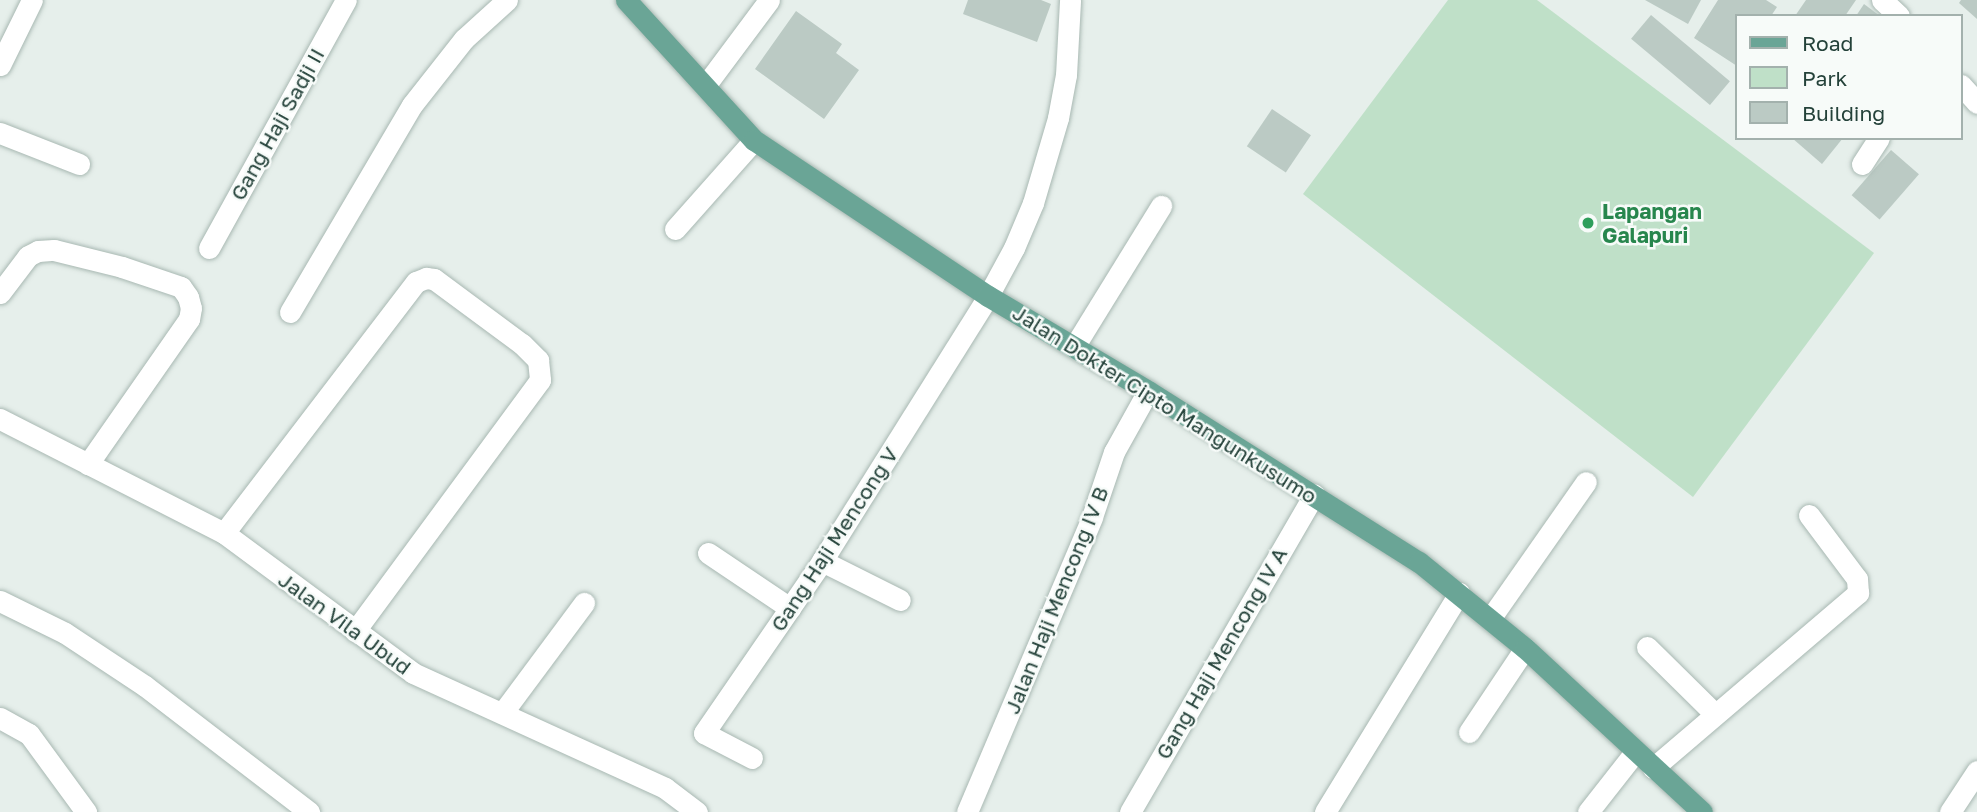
<!DOCTYPE html>
<html>
<head>
<meta charset="utf-8">
<style>
	body { margin:0 }
	#map { position:relative; width:1977px; height:812px; overflow:hidden; background:#e6efeb; font-family:"Golos Text",sans-serif }
	div>[style] { position:absolute }
	.green>* { inset:0; background:#bfe0c8 }
	.building>* { inset:0; background:#bbcac4; transform-origin:0 0 }
	.roads { filter:drop-shadow(0 0 2px #a8b8b2) drop-shadow(0 0 2px #a8b8b2) }
	.minor>* { height:21px; margin:-10.5px; padding:0 10.5px; transform-origin:10.5px; border-radius:10.5px; background:#fff }
	.major>* { height:21px; margin:-10.5px; padding:0 10.5px; transform-origin:10.5px; border-radius:10.5px; background:#6aa596 }
	.dots>* { width:19px; height:19px; translate:-50% -50%; box-sizing:border-box; border:4px solid #f7fbf9; border-radius:50% }
	span { translate:-50% -50%; white-space:nowrap; text-align:center; line-height:1.15; -webkit-text-stroke:5px #f7fbf9; paint-order:stroke }
	.street-label { font-size:21px; color:#24423a }
	.leisure-label { font-size:21px; color:#27864d; font-weight:700 }
	.left { translate:0 -50%; text-align:left }
	.legend { position:absolute; left:1735px; top:14px; width:228px; height:126px; box-sizing:border-box; background:#f7fbf9; border:2px solid #a3b1ad; margin:0; padding:9px 12px; list-style:none; font-size:21px; color:#24423a }
	.legend li { display:flex; align-items:center; gap:14px; height:35px }
	.legend b { width:35px; border:2px solid #a3b1ad }
</style>
</head>
<body>
<div id="map">
	<div class="green">
		<div style="clip-path:polygon(1448px 0,1537px 0,1874px 253px,1693px 497px,1303px 194px)"></div>
	</div>
	<div class="building">
		<div style="clip-path:polygon(968px 0,1041px 0,1051px 4px,1037px 42px,963px 14px)"></div>
		<div style="clip-path:polygon(1645px 0,1701px 0,1688px 24px)"></div>
		<div style="clip-path:polygon(1718px 0,1766px 0,1777px 7px,1771px 16px,1737px 16px,1737px 66px,1694px 38px)"></div>
		<div style="clip-path:polygon(1806px 0,1856px 0,1845px 16px,1795px 16px)"></div>
		<div style="clip-path:polygon(1961px 0,1977px 0,1977px 19px,1959px 3px)"></div>
		<div style="clip-path:polygon(1864px 4px,1880px 16px,1856px 16px)"></div>
		<div style="clip-path:polygon(796px 11px,842px 44px,836px 53px,859px 70px,824px 119px,755px 69px)"></div>
		<div style="left:1651px;top:15px;width:103px;height:31px;rotate:40deg"></div>
		<div style="left:1272px;top:109px;width:47px;height:45px;rotate:34deg"></div>
		<div style="clip-path:polygon(1792px 138px,1843px 138px,1822px 164px)"></div>
		<div style="left:1891px;top:150px;width:37px;height:60px;rotate:41deg"></div>
	</div>
	<div class="roads">
		<div class="minor">
			<div style="left:1882px;top:0;width:23px;rotate:43deg"></div>
			<div style="left:0;top:65px;width:72px;rotate:-63.8deg"></div>
			<div style="left:1961px;top:85px;width:24px;rotate:48deg"></div>
			<div style="left:705px;top:86px;width:107px;rotate:-53.3deg"></div>
			<div style="left:0;top:133px;width:85px;rotate:21.4deg"></div>
			<div style="left:1862px;top:164px;width:31px;rotate:-57deg"></div>
			<div style="left:675px;top:229px;width:119px;rotate:-48.4deg"></div>
			<div style="left:209px;top:248px;width:283px;rotate:-61.1deg"></div>
			<div style="left:0;top:293px;width:46px;rotate:-52.9deg"></div>
			<div style="left:28px;top:256px;width:11px;rotate:-27deg"></div>
			<div style="left:38px;top:251px;width:16px;rotate:-4deg"></div>
			<div style="left:54px;top:250px;width:70px;rotate:14deg"></div>
			<div style="left:122px;top:267px;width:62px;rotate:18.7deg"></div>
			<div style="left:181px;top:287px;width:12px;rotate:55deg"></div>
			<div style="left:188px;top:297px;width:11px;rotate:75deg"></div>
			<div style="left:191px;top:308px;width:11px;rotate:100deg"></div>
			<div style="left:189px;top:319px;width:177px;rotate:124.9deg"></div>
			<div style="left:290px;top:312px;width:240px;rotate:-59.5deg"></div>
			<div style="left:412px;top:105px;width:84px;rotate:-51.8deg"></div>
			<div style="left:464px;top:39px;width:58px;rotate:-42.2deg"></div>
			<div style="left:1074px;top:347px;width:166px;rotate:-58.3deg"></div>
			<div style="left:0;top:419px;width:251px;rotate:27deg"></div>
			<div style="left:224px;top:533px;width:235px;rotate:36.5deg"></div>
			<div style="left:413px;top:673px;width:277px;rotate:24.5deg"></div>
			<div style="left:665px;top:788px;width:40px;rotate:37deg"></div>
			<div style="left:224px;top:533px;width:316px;rotate:-52.6deg"></div>
			<div style="left:416px;top:282px;width:11px;rotate:-22deg"></div>
			<div style="left:426px;top:278px;width:8px;rotate:7deg"></div>
			<div style="left:434px;top:279px;width:109px;rotate:36.5deg"></div>
			<div style="left:522px;top:344px;width:23px;rotate:45deg"></div>
			<div style="left:538px;top:360px;width:20px;rotate:84deg"></div>
			<div style="left:540px;top:380px;width:312px;rotate:126.4deg"></div>
			<div style="left:708px;top:553px;width:99px;rotate:33.9deg"></div>
			<div style="left:822px;top:561px;width:87px;rotate:26.6deg"></div>
			<div style="left:0;top:601px;width:72px;rotate:26.2deg"></div>
			<div style="left:65px;top:633px;width:96px;rotate:33.5deg"></div>
			<div style="left:145px;top:686px;width:207px;rotate:37.5deg"></div>
			<div style="left:1490px;top:619px;width:167px;rotate:-55deg"></div>
			<div style="left:1647px;top:647px;width:95px;rotate:44.6deg"></div>
			<div style="left:503px;top:712px;width:136px;rotate:-53.4deg"></div>
			<div style="left:0;top:718px;width:33px;rotate:29deg"></div>
			<div style="left:29px;top:734px;width:97px;rotate:53.8deg"></div>
			<div style="left:1469px;top:732px;width:101px;rotate:-56.3deg"></div>
			<div style="left:752px;top:758px;width:54px;rotate:-152.5deg"></div>
			<div style="left:704px;top:733px;width:209px;rotate:-55.5deg"></div>
			<div style="left:822px;top:561px;width:313px;rotate:-57.9deg"></div>
			<div style="left:988px;top:296px;width:55px;rotate:-61.6deg"></div>
			<div style="left:1014px;top:248px;width:49px;rotate:-67.1deg"></div>
			<div style="left:1033px;top:203px;width:89px;rotate:-73.6deg"></div>
			<div style="left:1058px;top:118px;width:44px;rotate:-79.5deg"></div>
			<div style="left:1066px;top:75px;width:75px;rotate:-86.9deg"></div>
			<div style="left:1653px;top:768px;width:270px;rotate:-40.5deg"></div>
			<div style="left:1858px;top:593px;width:14px;rotate:-94deg"></div>
			<div style="left:1857px;top:579px;width:80px;rotate:-126.9deg"></div>
			<div style="left:967px;top:812px;width:320px;rotate:-67deg"></div>
			<div style="left:1092px;top:517px;width:69px;rotate:-71.3deg"></div>
			<div style="left:1114px;top:452px;width:70px;rotate:-60.9deg"></div>
			<div style="left:1130px;top:812px;width:367px;rotate:-59.9deg"></div>
			<div style="left:1325px;top:812px;width:257px;rotate:-58.5deg"></div>
			<div style="left:1588px;top:812px;width:76px;rotate:-51.9deg"></div>
			<div style="left:1950px;top:812px;width:49px;rotate:-56.6deg"></div>
		</div>
		<div class="major">
			<div style="left:626px;top:0;width:190px;rotate:47.6deg"></div>
			<div style="left:754px;top:140px;width:281px;rotate:33.7deg"></div>
			<div style="left:988px;top:296px;width:186px;rotate:30.7deg"></div>
			<div style="left:1148px;top:391px;width:320px;rotate:32.3deg"></div>
			<div style="left:1419px;top:562px;width:136px;rotate:39.1deg"></div>
			<div style="left:1525px;top:648px;width:241px;rotate:42.8deg"></div>
		</div>
	</div>
	<div class="dots">
		<div style="left:1588px;top:223px;background:#2e9e5b"></div>
	</div>
	<div class="street-label">
		<span style="left:277px;top:124px;rotate:-61deg">Gang Haji Sadji II</span>
		<span style="left:1165px;top:404px;rotate:32deg">Jalan Dokter Cipto Mangunkusumo</span>
		<span style="left:834px;top:539px;rotate:-57deg">Gang Haji Mencong V</span>
		<span style="left:1056px;top:600px;rotate:-68deg">Jalan Haji Mencong IV B</span>
		<span style="left:345px;top:623px;rotate:36deg">Jalan Vila Ubud</span>
		<span style="left:1221px;top:653px;rotate:-60deg">Gang Haji Mencong IV A</span>
	</div>
	<div class="leisure-label">
		<span class="left" style="left:1602px;top:223px">Lapangan<br>Galapuri</span>
	</div>
	<ul class="legend">
	<li><b style="height:9px;background:#6aa596"></b>Road</li>
	<li><b style="height:19px;background:#bfe0c8"></b>Park</li>
	<li><b style="height:19px;background:#bbcac4"></b>Building</li>
	</ul>
</div>
</body>
</html>
